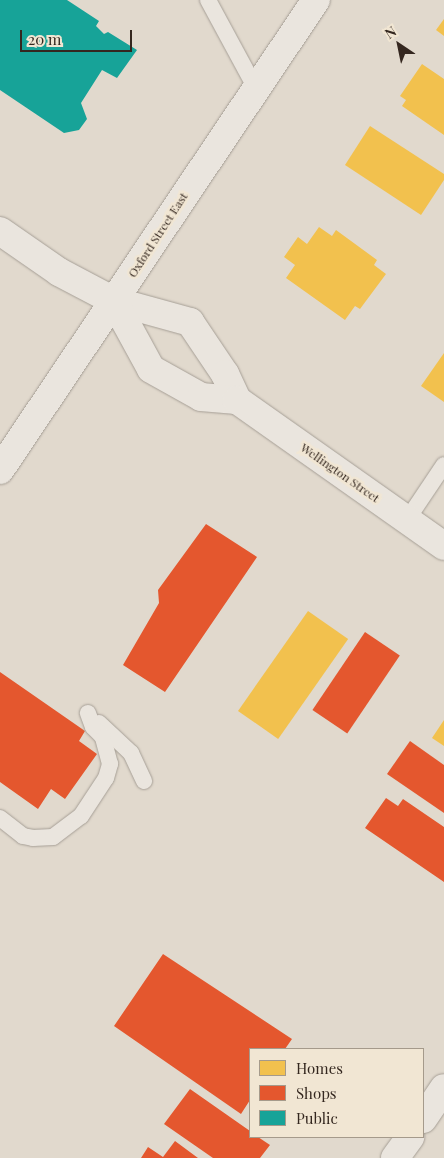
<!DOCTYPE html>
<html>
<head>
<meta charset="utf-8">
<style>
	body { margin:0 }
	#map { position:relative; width:444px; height:1158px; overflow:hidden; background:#e1d9cd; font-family:"Playfair Display",serif }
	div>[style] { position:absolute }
	.homes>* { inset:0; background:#f2c14e; transform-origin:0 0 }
	.shops>* { inset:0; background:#e4572e; transform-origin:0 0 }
	.public>* { inset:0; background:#17a398 }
	.roads { filter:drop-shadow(0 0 1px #a69f96) drop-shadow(0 0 1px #a69f96) }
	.service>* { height:16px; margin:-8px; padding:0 8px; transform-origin:8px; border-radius:8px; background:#eae5de }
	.minor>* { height:28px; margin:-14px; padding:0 14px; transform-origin:14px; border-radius:14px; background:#eae5de }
	.secondary>* { height:28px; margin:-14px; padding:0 14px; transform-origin:14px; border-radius:14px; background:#eae5de }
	span { translate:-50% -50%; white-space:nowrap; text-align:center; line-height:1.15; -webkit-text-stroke:5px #f1e6d3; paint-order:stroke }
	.street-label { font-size:12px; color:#34271f }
	.legend { position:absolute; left:249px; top:1048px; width:175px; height:90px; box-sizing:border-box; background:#f1e6d3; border:1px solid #a59a8b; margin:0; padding:6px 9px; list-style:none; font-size:15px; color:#34271f }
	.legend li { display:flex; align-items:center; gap:10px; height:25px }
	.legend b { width:25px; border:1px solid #a59a8b }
	.north { position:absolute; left:374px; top:20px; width:50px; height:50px; -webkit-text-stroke:4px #f1e6d3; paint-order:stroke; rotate:326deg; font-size:14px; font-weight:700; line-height:20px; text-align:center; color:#34271f }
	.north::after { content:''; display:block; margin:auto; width:18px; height:22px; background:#34271f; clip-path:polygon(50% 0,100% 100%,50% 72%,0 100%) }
	.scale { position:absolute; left:20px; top:30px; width:112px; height:22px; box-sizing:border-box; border:2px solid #34271f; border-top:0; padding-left:6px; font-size:15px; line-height:18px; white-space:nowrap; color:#34271f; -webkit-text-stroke:4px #f1e6d3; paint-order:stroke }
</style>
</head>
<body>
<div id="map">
	<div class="homes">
		<div style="clip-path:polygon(444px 19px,444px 36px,436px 30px)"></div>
		<div style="clip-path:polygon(422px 64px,444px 79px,444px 135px,402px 106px,406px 100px,400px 96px)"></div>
		<div style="clip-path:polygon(370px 126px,444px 174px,444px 180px,421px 215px,345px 165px)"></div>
		<div style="clip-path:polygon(319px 227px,332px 236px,336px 230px,377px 260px,374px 265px,386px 274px,360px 309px,355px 306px,345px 320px,286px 278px,295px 265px,284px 257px,298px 237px,307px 244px)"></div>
		<div style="clip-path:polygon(444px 353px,444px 402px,421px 386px)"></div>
		<div style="left:308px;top:611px;width:49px;height:122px;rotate:35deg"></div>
		<div style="clip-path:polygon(444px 720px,444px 746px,432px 738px)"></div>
	</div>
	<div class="shops">
		<div style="clip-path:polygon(206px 524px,257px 557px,165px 692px,123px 665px,159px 603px,158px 590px)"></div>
		<div style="left:365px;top:632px;width:42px;height:94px;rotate:34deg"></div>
		<div style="clip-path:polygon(0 672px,85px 731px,79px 741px,97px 754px,65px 799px,51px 789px,38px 809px,0 782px)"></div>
		<div style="clip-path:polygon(410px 741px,444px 765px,444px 813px,387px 774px)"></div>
		<div style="clip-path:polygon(386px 798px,398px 806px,403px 799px,444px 827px,444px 882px,365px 828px)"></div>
		<div style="clip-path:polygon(163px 954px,292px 1039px,285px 1049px,250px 1049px,250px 1100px,241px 1114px,114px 1026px)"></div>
		<div style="clip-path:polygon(190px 1089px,250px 1131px,250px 1137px,258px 1137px,270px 1145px,260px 1158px,213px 1158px,164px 1124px)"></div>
		<div style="clip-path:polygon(175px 1141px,198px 1158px,141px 1158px,148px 1147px,163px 1157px)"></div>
	</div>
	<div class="public">
		<div style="clip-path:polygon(0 0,67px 0,99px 21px,96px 26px,104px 34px,108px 32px,137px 50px,117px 78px,102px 70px,81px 103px,87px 119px,79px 130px,64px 133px,0 90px)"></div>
	</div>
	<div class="roads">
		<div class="service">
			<div style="left:208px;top:0;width:99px;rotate:61.6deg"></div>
			<div style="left:407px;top:520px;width:66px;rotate:-56.1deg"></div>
			<div style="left:99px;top:723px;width:44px;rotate:43.2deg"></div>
			<div style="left:131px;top:753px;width:31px;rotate:65deg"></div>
			<div style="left:0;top:818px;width:29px;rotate:38deg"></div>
			<div style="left:23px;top:836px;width:10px;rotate:11deg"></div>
			<div style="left:33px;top:838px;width:20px;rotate:-3deg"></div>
			<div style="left:53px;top:837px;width:35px;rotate:-37deg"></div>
			<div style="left:81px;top:816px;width:45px;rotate:-56.7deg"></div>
			<div style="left:106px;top:778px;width:15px;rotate:-74deg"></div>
			<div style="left:110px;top:764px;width:28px;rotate:-105deg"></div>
			<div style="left:103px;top:737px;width:14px;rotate:-135deg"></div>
			<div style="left:93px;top:727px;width:15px;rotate:-110deg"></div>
		</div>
		<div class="minor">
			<div style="left:0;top:231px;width:72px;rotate:34.8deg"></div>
			<div style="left:59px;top:272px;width:62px;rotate:27.8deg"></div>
			<div style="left:114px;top:301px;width:79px;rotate:15.4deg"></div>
			<div style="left:190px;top:322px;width:63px;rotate:56.1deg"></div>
			<div style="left:225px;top:374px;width:29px;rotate:65deg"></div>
			<div style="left:114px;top:301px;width:77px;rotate:61.4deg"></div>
			<div style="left:151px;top:369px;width:57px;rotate:29.2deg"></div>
			<div style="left:201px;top:397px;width:36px;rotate:5deg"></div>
			<div style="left:237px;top:400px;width:253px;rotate:35.2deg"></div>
			<div style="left:423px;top:1119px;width:37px;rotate:-56deg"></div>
			<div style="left:395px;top:1158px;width:26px;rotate:-54deg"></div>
		</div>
		<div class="secondary">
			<div style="left:0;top:470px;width:566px;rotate:-56.09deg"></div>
		</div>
	</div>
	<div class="street-label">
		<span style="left:158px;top:235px;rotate:-57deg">Oxford Street East</span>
		<span style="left:340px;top:473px;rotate:35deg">Wellington Street</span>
	</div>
	<ul class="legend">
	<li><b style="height:14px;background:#f2c14e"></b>Homes</li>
	<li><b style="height:14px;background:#e4572e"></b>Shops</li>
	<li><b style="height:14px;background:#17a398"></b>Public</li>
	</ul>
	<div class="north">N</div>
	<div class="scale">20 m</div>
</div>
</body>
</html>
